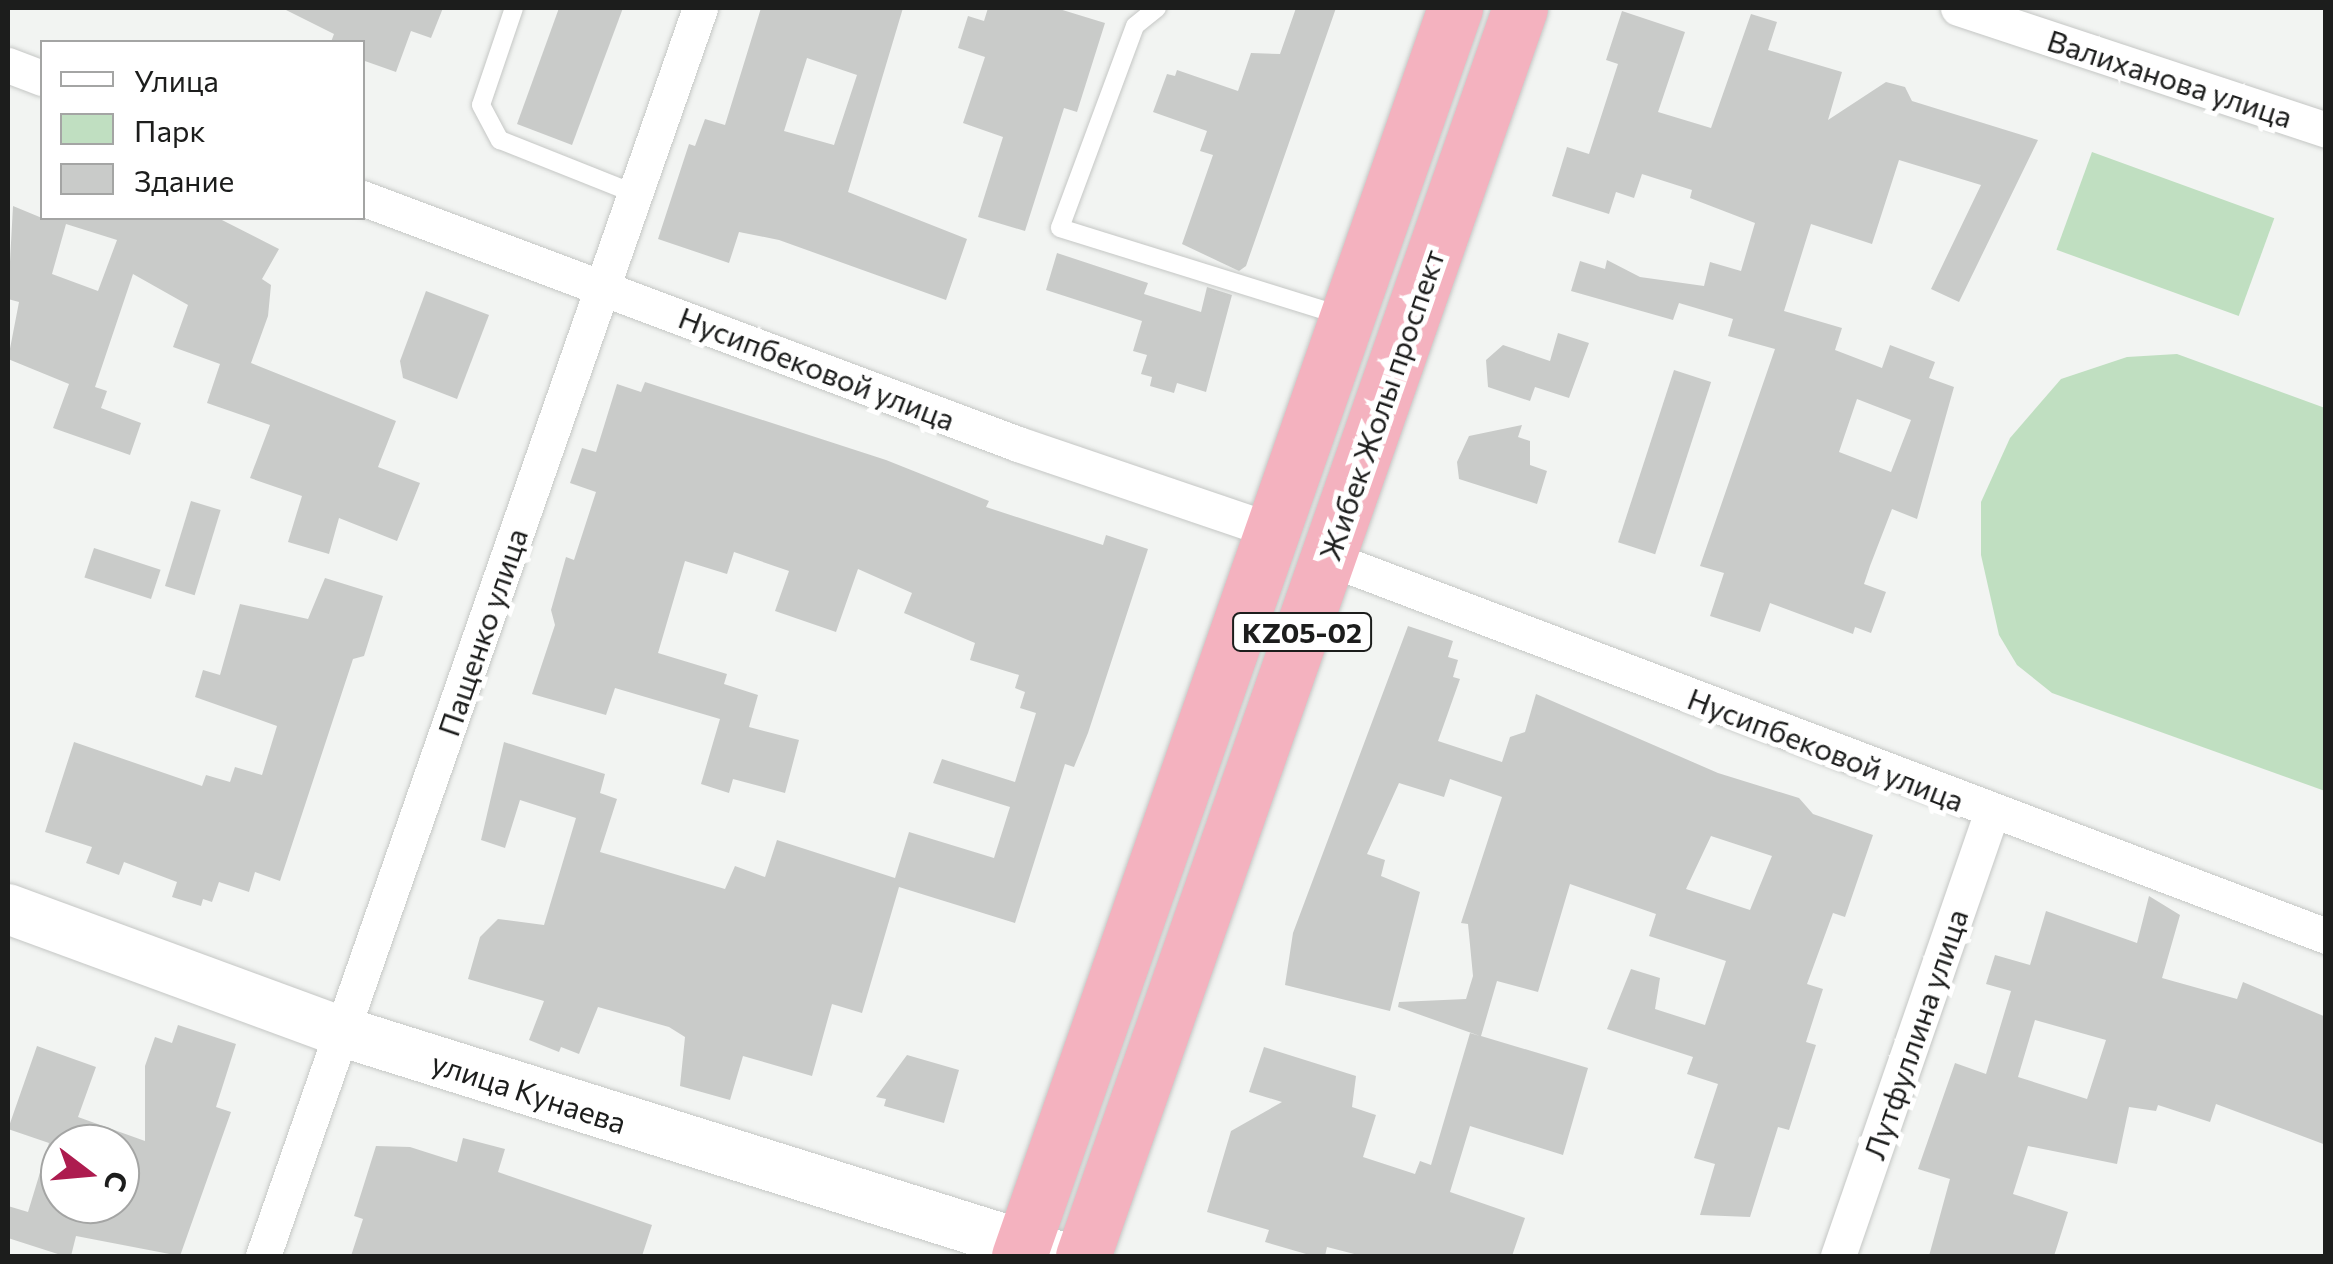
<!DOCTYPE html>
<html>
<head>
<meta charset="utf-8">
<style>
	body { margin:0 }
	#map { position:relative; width:2333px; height:1264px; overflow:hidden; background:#f2f4f2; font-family:Commissioner,sans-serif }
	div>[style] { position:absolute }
	.green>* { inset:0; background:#c0dfc1; transform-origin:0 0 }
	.building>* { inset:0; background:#c9cbc9; transform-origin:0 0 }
	.roads { filter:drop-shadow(0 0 2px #c5c7c5) drop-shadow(0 0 2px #c5c7c5) }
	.service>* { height:18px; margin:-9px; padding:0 9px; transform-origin:9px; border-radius:9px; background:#fff }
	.minor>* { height:35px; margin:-17.5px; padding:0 17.5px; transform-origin:17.5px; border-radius:17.5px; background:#fff }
	.secondary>* { height:50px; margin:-25px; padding:0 25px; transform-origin:25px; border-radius:25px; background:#fff }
	.trunk>* { height:55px; margin:-27.5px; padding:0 27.5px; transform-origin:27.5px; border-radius:27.5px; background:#f4b2bf }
	span { translate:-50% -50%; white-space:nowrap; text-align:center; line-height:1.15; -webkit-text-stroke:10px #fff; paint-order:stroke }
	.shield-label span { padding:2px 8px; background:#fff; border:2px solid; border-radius:8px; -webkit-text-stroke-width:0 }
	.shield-label { font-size:28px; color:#1c1d1c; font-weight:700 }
	.street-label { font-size:30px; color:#1c1d1c }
	.frame { position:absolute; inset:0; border:10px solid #1c1d1c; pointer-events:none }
	.legend { position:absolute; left:40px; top:40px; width:325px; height:180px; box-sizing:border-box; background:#fff; border:2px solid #a4a5a4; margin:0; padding:12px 18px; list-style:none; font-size:30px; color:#1c1d1c }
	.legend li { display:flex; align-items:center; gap:20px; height:50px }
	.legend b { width:50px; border:2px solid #a4a5a4 }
	.north { position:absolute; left:40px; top:1124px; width:100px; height:100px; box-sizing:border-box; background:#fff; border:2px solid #a4a5a4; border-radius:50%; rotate:106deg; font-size:28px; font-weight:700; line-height:40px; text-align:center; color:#1c1d1c }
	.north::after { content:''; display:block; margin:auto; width:35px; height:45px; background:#ad1c4f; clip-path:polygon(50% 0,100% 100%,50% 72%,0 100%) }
</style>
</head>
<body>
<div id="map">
	<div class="green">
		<div style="left:2092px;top:152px;width:194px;height:104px;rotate:20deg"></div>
		<div style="clip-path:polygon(2177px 354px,2325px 408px,2325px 791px,2052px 693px,2017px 665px,1999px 635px,1981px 555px,1981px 502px,2010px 438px,2061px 379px,2127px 357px)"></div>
	</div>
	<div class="building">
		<div style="clip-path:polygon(282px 8px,443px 8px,431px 38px,411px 31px,396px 72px,362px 60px,362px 42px,331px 42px,334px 34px)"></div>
		<div style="clip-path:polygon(559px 8px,623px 8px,572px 145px,517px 124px)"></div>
		<div style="clip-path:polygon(evenodd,761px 8px,903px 8px,848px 192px,967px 239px,946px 300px,779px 240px,739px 232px,729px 263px,658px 239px,689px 144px,695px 146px,705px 119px,725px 125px,761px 8px,807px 58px,857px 75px,834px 145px,784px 131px,807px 58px)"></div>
		<div style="clip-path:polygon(988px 8px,1056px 8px,1105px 23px,1077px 112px,1064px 108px,1025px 231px,978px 217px,1003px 137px,963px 123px,985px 57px,958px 48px,968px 16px,984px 21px)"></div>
		<div style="clip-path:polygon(1296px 8px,1336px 8px,1246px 266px,1239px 271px,1182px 244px,1213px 155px,1200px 151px,1207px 131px,1153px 112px,1167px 74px,1175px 76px,1177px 70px,1238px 91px,1251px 53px,1280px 54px)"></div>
		<div style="clip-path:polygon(evenodd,1622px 11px,1685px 32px,1658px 112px,1711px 128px,1751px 14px,1777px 22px,1768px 50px,1842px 72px,1828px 120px,1886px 82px,1905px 87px,1912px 101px,2038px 140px,1959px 302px,1931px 289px,1981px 185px,1899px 160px,1872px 244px,1811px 224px,1784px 311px,1842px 328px,1835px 350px,1882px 368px,1890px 345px,1935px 362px,1929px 378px,1954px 387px,1917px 519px,1892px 509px,1870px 566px,1864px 584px,1886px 592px,1871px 633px,1855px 627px,1853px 634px,1770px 603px,1760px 632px,1710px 616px,1724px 573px,1700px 566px,1775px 349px,1728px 336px,1733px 319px,1679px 303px,1673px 320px,1571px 291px,1580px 261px,1605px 269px,1607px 260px,1640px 277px,1704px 286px,1710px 262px,1741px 271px,1755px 223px,1690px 198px,1692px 190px,1642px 174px,1634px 198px,1616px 192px,1609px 214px,1552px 196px,1567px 147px,1589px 154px,1618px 64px,1606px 60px,1622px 11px,1857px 399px,1911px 420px,1891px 472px,1839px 452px,1857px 399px)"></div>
		<div style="clip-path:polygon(evenodd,13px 206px,42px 218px,218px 218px,279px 249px,262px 279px,271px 285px,268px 316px,251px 363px,396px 421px,378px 467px,420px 483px,397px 541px,339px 518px,329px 554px,288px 542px,302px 496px,250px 478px,270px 425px,207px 403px,220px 364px,173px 347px,188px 305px,133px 274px,95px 387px,107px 391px,101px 408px,141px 423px,130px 455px,53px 428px,69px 384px,8px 359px,19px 302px,8px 299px,13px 206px,66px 224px,117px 240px,98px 291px,52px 274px,66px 224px)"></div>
		<div style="clip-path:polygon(1057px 253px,1148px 283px,1144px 294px,1201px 312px,1207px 287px,1232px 295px,1206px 392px,1177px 383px,1174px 393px,1150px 386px,1152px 377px,1141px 374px,1147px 355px,1133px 351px,1142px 321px,1046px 290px)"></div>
		<div style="clip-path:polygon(426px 291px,489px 315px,457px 399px,403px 378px,400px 361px)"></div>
		<div style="clip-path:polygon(1558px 333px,1589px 343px,1569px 398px,1535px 387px,1530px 401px,1488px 387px,1486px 360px,1503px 345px,1550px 361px)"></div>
		<div style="left:1674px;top:370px;width:39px;height:181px;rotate:18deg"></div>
		<div style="clip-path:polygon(645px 382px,886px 460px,989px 501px,986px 507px,1103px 545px,1106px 535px,1148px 549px,1088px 733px,1074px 767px,1065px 764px,1015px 923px,899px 887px,862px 1013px,832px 1004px,812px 1076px,743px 1056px,730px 1100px,680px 1086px,685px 1037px,669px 1027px,598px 1007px,579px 1054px,561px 1047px,559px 1052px,529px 1040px,544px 1001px,468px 979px,480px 937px,498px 919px,544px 925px,576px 818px,520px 800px,505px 848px,481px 840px,504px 742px,605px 774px,600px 793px,617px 799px,600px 852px,725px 889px,735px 866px,765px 877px,777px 840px,895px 878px,909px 832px,994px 858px,1010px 807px,933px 783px,942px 759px,1015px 782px,1036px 713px,1020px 708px,1025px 692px,1015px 688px,1019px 675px,970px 660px,975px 643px,904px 613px,912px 593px,858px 569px,836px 632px,775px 611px,789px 571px,734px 552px,727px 574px,685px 561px,658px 653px,727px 674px,724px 684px,758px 695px,749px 727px,799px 740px,785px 793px,733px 779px,729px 793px,701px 784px,720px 719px,615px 688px,606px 715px,532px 694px,555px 625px,551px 610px,566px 557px,574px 560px,596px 492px,570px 483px,582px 448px,596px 452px,617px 384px,641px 392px)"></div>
		<div style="clip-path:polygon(1522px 425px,1518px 437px,1530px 441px,1530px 465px,1547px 471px,1537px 504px,1459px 479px,1457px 462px,1469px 436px)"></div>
		<div style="left:191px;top:501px;width:31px;height:89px;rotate:17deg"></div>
		<div style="left:94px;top:548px;width:70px;height:31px;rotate:18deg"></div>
		<div style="clip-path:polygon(325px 578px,383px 596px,364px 656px,353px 659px,280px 881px,255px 872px,249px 892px,219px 882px,212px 902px,203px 899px,201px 906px,172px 897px,177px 882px,124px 862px,119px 875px,86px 863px,92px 847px,45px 832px,74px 742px,202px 786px,206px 775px,230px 782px,235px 767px,262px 775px,277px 726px,195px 697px,203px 670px,220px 675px,240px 604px,308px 619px)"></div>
		<div style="clip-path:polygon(evenodd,1408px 626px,1453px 641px,1448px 657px,1458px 660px,1453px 677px,1460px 679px,1438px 741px,1502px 762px,1510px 737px,1525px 732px,1536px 694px,1718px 773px,1799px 798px,1813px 814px,1873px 835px,1845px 917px,1833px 913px,1807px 984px,1823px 989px,1806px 1042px,1816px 1045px,1789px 1130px,1778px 1127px,1750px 1217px,1700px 1215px,1715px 1164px,1694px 1158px,1718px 1084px,1687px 1074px,1693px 1057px,1607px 1029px,1631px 969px,1660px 978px,1655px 1009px,1705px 1025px,1726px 961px,1649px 936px,1656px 914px,1570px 884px,1538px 992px,1497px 981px,1481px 1036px,1588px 1068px,1563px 1155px,1470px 1126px,1450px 1192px,1525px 1218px,1512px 1256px,1362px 1256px,1327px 1247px,1325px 1256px,1313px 1256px,1265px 1242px,1269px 1230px,1207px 1212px,1231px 1131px,1282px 1102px,1249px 1092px,1264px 1047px,1356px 1076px,1352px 1107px,1376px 1115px,1363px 1157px,1415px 1174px,1420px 1161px,1431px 1165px,1470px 1033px,1480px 1036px,1398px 1007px,1399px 1002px,1466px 999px,1473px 976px,1468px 924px,1461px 923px,1502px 797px,1450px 779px,1444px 797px,1399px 783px,1367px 854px,1385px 860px,1381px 876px,1420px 892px,1390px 1011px,1285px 985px,1293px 933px,1408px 626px,1711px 836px,1772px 856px,1750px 910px,1686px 889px,1711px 836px)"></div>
		<div style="clip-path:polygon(evenodd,2149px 896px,2180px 915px,2162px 978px,2237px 999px,2243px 982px,2326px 1017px,2326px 1145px,2216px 1104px,2210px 1122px,2158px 1105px,2156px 1111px,2129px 1107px,2117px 1164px,2028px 1146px,2013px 1194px,2068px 1212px,2054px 1256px,1929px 1256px,1950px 1179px,1918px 1169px,1955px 1063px,1986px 1074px,2011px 991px,1986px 984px,1995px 955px,2030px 965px,2046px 911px,2137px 943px,2149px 896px,2035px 1020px,2106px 1040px,2087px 1099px,2018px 1077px,2035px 1020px)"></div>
		<div style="clip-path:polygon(evenodd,178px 1025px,236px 1044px,216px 1107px,231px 1112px,180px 1256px,76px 1236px,71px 1256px,64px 1256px,8px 1238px,8px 1206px,28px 1212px,49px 1143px,8px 1129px,37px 1046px,96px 1067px,78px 1117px,145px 1141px,145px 1066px,155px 1037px,172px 1043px,178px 1025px,60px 1144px,120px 1144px,120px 1204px,60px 1204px,60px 1144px)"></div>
		<div style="clip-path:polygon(907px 1055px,959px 1070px,944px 1123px,884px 1106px,886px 1099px,876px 1097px)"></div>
		<div style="clip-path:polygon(463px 1138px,505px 1149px,498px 1172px,652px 1225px,642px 1256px,351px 1256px,363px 1219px,354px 1216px,376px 1146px,410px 1147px,457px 1162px)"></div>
	</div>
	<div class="roads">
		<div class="service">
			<div style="left:514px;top:8px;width:102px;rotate:108.8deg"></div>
			<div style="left:481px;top:105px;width:40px;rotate:62deg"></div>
			<div style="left:500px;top:140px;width:146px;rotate:21.7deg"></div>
			<div style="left:1157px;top:8px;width:28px;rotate:141deg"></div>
			<div style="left:1135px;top:26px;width:215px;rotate:110.4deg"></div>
			<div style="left:1060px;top:228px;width:295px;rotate:17.3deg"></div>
		</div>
		<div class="minor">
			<div style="left:1958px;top:8px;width:388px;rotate:18.3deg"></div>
			<div style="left:8px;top:65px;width:36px;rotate:21deg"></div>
			<div style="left:362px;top:198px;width:701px;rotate:20.56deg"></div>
			<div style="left:1018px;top:444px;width:270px;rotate:18.8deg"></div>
			<div style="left:1328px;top:558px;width:1067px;rotate:20.74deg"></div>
			<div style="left:263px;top:1256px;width:1322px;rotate:-70.7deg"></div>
			<div style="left:1838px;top:1256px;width:470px;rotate:-70.9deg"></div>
		</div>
		<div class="secondary">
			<div style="left:8px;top:909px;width:354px;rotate:20.2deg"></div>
			<div style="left:340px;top:1031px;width:752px;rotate:17.4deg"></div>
		</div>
		<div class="trunk">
			<div style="left:1019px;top:1256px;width:1322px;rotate:-70.74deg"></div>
			<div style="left:1083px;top:1256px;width:1322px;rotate:-70.7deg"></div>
		</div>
	</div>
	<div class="shield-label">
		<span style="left:1302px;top:632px">KZ05-02</span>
	</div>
	<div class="street-label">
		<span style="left:2170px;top:78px;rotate:18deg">Валиханова улица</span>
		<span style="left:817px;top:368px;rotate:21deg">Нусипбековой улица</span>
		<span style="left:1381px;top:405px;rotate:-71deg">Жибек Жолы проспект</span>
		<span style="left:482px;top:632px;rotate:-71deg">Пащенко улица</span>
		<span style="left:1826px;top:749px;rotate:21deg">Нусипбековой улица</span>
		<span style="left:1915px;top:1034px;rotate:-71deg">Лутфуллина улица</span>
		<span style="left:529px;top:1092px;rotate:18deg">улица Кунаева</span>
	</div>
	<div class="frame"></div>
	<ul class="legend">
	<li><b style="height:12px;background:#fff"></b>Улица</li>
	<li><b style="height:28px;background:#c0dfc1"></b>Парк</li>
	<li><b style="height:28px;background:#c9cbc9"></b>Здание</li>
	</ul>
	<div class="north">С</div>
</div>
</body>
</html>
